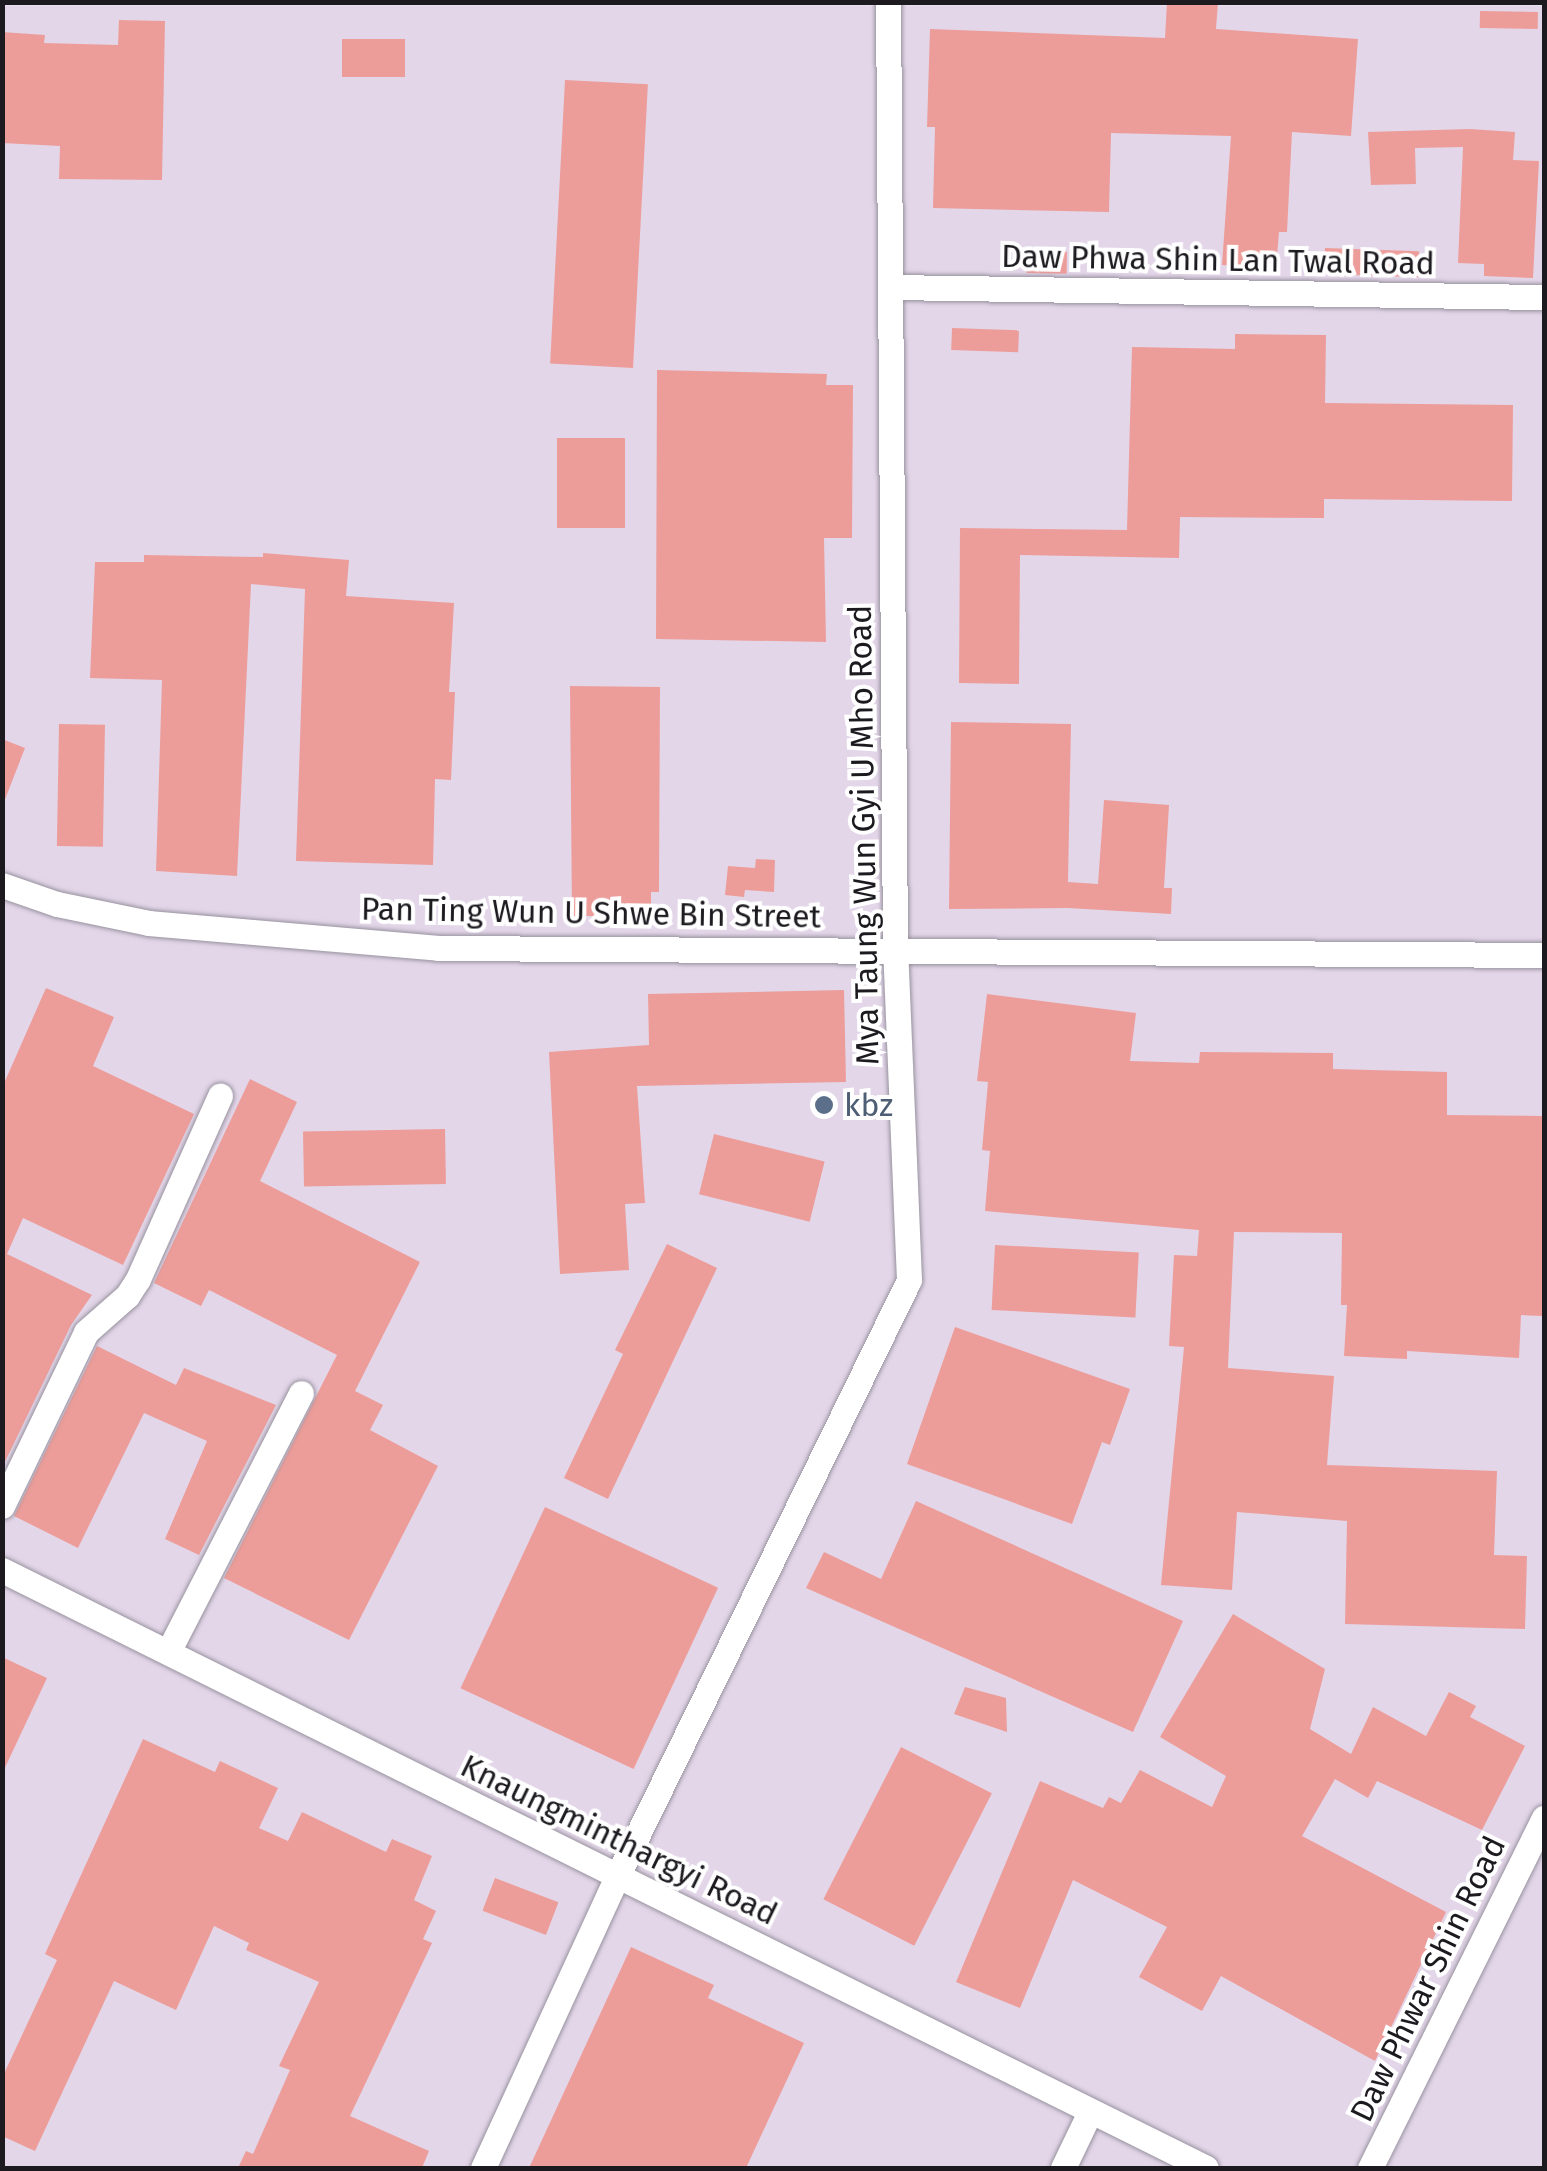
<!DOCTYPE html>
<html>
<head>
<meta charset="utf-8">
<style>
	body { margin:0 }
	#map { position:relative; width:1547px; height:2171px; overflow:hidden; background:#e8e2f0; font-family:"Fira Sans",sans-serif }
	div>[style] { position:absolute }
	.industrial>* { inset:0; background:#e3d6e9; transform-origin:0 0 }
	.building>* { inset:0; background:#ed9d99; transform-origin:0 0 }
	.roads { filter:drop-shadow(0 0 2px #97929e) drop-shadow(0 0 2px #97929e) }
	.minor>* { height:25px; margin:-12.5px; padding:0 12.5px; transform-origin:12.5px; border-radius:12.5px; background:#fff }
	.dots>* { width:28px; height:28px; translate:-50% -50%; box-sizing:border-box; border:5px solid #fff; border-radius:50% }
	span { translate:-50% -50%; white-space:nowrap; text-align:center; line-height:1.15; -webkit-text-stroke:8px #fff; paint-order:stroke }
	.street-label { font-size:32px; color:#1c1a1f }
	.service-label { font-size:32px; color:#4e5e75 }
	.left { translate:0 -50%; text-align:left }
	.frame { position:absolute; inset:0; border:5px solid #1c1a1f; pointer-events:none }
</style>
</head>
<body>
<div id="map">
	<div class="industrial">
		<div style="left:3px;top:6px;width:1541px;height:2162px"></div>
	</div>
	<div class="building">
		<div style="clip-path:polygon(1167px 2px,1218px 2px,1216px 29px,1358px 39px,1351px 136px,1292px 132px,1287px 232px,1279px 232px,1276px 269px,1222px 265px,1231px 136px,1111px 133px,1109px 212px,933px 208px,935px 127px,927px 127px,930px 29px,1165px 38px)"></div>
		<div style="left:1480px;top:11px;width:58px;height:17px;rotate:1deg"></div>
		<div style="clip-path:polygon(119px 20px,165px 21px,162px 180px,59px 179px,60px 146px,2px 143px,2px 32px,45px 35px,44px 43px,118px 45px)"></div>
		<div style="left:342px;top:39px;width:63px;height:38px"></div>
		<div style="left:565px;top:80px;width:83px;height:284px;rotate:3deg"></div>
		<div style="clip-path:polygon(1470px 129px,1515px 132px,1513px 160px,1539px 161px,1533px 278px,1484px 276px,1484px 264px,1458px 263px,1463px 147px,1415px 148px,1416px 184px,1371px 185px,1368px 132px)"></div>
		<div style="left:1325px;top:248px;width:94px;height:26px;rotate:2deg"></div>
		<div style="left:1027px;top:251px;width:40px;height:22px;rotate:1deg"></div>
		<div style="left:952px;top:328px;width:67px;height:22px;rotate:2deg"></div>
		<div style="clip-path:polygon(1235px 334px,1326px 335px,1325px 403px,1513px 405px,1512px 501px,1324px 499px,1324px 518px,1180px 517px,1179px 558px,1020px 555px,1019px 684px,959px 683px,960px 528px,1127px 530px,1132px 347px,1235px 349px)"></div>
		<div style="clip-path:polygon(657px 370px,827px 374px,826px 385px,853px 385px,852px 538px,824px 538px,826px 642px,656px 639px)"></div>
		<div style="left:557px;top:438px;width:68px;height:90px"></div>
		<div style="clip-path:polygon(263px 553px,349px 560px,346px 596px,454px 603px,449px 692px,455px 692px,451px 780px,435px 779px,433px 865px,296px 861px,305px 589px,251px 584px,237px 876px,156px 871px,162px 680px,90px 678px,95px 562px,144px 562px,144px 555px,263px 557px)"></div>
		<div style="clip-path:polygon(570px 686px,660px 687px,659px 892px,651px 892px,651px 916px,572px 916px)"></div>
		<div style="clip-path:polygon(951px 722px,1071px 724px,1068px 882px,1098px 884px,1104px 800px,1169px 805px,1164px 888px,1172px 888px,1171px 914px,1068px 908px,949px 909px)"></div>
		<div style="left:59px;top:724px;width:46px;height:122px;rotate:1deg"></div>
		<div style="clip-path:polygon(2px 739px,25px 748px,4px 802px,2px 801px)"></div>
		<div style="clip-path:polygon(756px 859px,775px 860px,774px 892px,745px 890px,744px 897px,725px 895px,728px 866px,755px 868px)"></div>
		<div style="clip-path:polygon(46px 988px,114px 1017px,93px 1066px,194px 1114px,123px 1265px,23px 1218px,7px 1254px,92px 1295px,71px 1325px,2px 1468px,2px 1088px)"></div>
		<div style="clip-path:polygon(844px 990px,846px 1082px,637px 1086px,645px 1203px,625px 1204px,629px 1270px,560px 1274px,549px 1052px,649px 1045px,648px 994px)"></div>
		<div style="clip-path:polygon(987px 994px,1136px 1013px,1130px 1061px,1199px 1063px,1200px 1052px,1333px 1053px,1333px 1069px,1447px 1072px,1447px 1115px,1542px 1116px,1542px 1316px,1521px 1315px,1519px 1358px,1407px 1351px,1407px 1359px,1344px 1356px,1347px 1305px,1341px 1305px,1342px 1233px,1234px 1232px,1228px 1368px,1334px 1376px,1327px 1465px,1497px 1471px,1494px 1555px,1527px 1556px,1525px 1629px,1345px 1624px,1347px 1521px,1237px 1512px,1232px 1590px,1161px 1585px,1184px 1347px,1169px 1346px,1174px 1255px,1197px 1256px,1199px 1230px,985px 1211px,990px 1151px,982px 1150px,988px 1082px,977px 1081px)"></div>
		<div style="clip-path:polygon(250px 1079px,297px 1102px,260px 1181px,420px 1262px,355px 1391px,383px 1405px,370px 1430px,438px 1466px,349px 1640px,224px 1578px,337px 1355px,209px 1290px,201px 1306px,154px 1283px)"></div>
		<div style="left:445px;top:1129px;width:55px;height:142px;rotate:89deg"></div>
		<div style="left:714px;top:1134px;width:114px;height:62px;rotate:14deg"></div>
		<div style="clip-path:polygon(667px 1244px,717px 1268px,608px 1499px,564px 1478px,623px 1354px,615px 1350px)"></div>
		<div style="left:995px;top:1245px;width:144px;height:65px;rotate:3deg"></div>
		<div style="clip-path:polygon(955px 1327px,1130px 1389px,1110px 1445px,1102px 1442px,1072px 1524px,907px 1464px)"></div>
		<div style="clip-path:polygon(97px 1346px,176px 1385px,184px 1368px,276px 1405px,199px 1555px,165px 1539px,207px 1441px,144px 1413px,78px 1548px,14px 1516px)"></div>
		<div style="clip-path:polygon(916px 1501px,1183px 1621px,1133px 1732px,806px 1588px,824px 1552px,881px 1579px)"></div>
		<div style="left:545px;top:1507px;width:191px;height:200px;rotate:25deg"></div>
		<div style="clip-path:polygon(1233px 1614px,1325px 1669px,1310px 1729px,1351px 1754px,1373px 1707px,1426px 1736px,1449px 1692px,1476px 1706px,1470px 1717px,1525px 1746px,1482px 1830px,1377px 1781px,1368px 1798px,1335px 1779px,1302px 1836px,1446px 1912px,1375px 2061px,1221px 1976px,1202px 2011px,1139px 1977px,1167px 1927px,1073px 1880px,1020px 2008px,956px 1982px,1040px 1781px,1103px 1808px,1109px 1797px,1121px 1803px,1140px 1770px,1212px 1807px,1226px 1776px,1160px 1737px)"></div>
		<div style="clip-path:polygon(2px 1657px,47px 1678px,2px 1774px)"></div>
		<div style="clip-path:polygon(965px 1687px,1006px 1698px,1007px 1732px,954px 1714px)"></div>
		<div style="clip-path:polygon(143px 1739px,215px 1772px,220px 1761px,278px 1788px,259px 1828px,288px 1841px,302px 1812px,386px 1852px,392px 1839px,432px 1856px,414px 1900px,436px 1911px,423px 1939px,432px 1943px,350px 2116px,429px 2151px,422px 2168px,238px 2168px,246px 2151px,253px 2154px,290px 2070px,279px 2066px,319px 1982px,246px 1950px,249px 1943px,214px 1926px,176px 2010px,114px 1981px,35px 2151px,2px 2136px,2px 2078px,57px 1960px,45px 1954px)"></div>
		<div style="left:901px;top:1747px;width:102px;height:171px;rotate:27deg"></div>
		<div style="left:495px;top:1878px;width:68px;height:35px;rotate:21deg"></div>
		<div style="clip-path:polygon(631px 1947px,714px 1985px,708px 1998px,804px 2043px,746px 2168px,529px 2168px)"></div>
	</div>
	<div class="roads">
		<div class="minor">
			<div style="left:890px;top:287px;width:654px;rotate:0.88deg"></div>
			<div style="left:2px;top:885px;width:58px;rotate:19.1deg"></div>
			<div style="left:57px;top:904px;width:94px;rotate:11.7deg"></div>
			<div style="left:149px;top:923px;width:290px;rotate:4.9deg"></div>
			<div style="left:438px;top:948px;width:1106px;rotate:0.36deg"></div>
			<div style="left:2px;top:1506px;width:193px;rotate:-64.2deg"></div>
			<div style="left:86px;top:1332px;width:55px;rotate:-41.3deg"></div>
			<div style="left:127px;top:1296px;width:20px;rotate:-57deg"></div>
			<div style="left:138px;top:1279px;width:201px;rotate:-65.9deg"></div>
			<div style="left:2px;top:1570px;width:1344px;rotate:26.41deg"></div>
			<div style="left:168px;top:1652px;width:291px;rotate:-62.8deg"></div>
			<div style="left:483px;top:2168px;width:323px;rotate:-65.3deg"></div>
			<div style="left:618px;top:1875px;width:662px;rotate:-63.94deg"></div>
			<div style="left:909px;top:1280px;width:329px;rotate:-92.4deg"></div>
			<div style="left:895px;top:951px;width:949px;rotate:-90.42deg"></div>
			<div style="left:1063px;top:2168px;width:62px;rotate:-64.3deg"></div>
			<div style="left:1370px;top:2168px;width:391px;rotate:-63.6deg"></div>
		</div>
	</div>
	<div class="dots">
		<div style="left:824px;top:1105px;background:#5c6f8a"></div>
	</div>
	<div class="street-label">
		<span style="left:1218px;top:260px;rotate:1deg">Daw Phwa Shin Lan Twal Road</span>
		<span style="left:864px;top:835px;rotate:-91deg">Mya Taung Wun Gyi U Mho Road</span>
		<span style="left:591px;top:913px;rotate:1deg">Pan Ting Wun U Shwe Bin Street</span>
		<span style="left:619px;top:1840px;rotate:26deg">Knaungminthargyi Road</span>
		<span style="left:1428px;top:1979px;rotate:-64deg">Daw Phwar Shin Road</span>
	</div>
	<div class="service-label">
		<span class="left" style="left:844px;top:1105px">kbz</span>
	</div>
	<div class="frame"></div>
</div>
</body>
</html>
